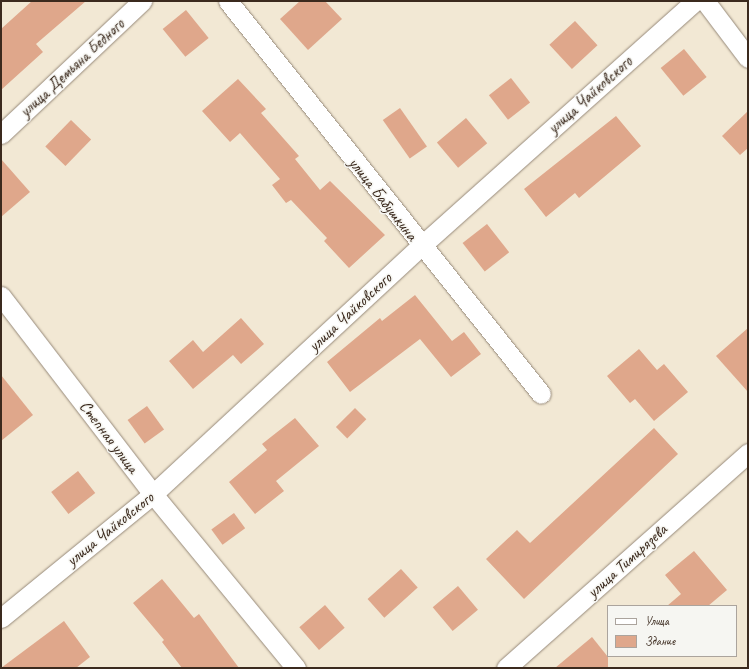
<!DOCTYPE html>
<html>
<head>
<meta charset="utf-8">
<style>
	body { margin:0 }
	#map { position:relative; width:749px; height:669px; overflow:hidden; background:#f2e8d4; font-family:Caveat,sans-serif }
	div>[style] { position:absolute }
	.building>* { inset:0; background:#dfa78b; transform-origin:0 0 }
	.roads { filter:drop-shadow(0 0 1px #968979) drop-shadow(0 0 1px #968979) }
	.minor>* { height:19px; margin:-9.5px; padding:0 9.5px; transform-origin:9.5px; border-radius:9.5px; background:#fff }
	span { translate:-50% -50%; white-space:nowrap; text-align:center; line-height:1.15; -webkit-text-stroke:3px #f6f6f2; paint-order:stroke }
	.street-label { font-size:17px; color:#3b2a1e }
	.frame { position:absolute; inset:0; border:2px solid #3b2a1e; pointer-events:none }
	.legend { position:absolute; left:607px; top:605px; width:130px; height:52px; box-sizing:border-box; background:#f6f6f2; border:1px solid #aba49d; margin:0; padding:5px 7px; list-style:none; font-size:12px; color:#3b2a1e }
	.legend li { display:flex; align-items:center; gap:8px; height:20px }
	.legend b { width:20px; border:1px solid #aba49d }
</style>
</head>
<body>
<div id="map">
	<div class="building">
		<div style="clip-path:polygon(32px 1px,86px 1px,36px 44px,43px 52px,1px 90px,1px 29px)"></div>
		<div style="clip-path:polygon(300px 1px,325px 1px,342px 19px,308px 50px,280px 19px)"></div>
		<div style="left:186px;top:10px;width:36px;height:30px;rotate:51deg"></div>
		<div style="left:575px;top:21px;width:33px;height:35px;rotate:47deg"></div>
		<div style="left:684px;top:49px;width:36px;height:30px;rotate:51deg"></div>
		<div style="left:511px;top:78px;width:31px;height:28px;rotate:52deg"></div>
		<div style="clip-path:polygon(238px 79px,266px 109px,261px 113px,299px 156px,295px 159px,320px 190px,330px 181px,385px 235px,349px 268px,324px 241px,327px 238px,291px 200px,286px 203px,272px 185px,280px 179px,240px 133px,230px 142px,202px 111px)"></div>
		<div style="left:400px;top:108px;width:47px;height:21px;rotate:55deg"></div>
		<div style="clip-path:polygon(748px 111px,748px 148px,740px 155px,722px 136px)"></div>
		<div style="clip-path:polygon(616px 116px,641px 146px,579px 198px,575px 193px,546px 217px,524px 189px)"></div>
		<div style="left:466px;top:118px;width:33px;height:38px;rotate:50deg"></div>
		<div style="left:71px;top:120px;width:28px;height:37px;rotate:44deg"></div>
		<div style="clip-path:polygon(1px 159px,30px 192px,1px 217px)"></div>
		<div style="left:487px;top:224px;width:36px;height:31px;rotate:52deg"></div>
		<div style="clip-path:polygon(415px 295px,452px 341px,464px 332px,481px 354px,451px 377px,420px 339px,350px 392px,327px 362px,380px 318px,382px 321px)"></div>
		<div style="clip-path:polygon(241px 318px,264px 344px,241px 364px,233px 355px,193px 389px,169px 361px,193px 340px,203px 352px)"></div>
		<div style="clip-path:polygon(748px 328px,748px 392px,716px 356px)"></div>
		<div style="clip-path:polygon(639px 349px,657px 370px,664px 364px,688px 392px,654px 421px,635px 399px,630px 403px,607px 376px)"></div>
		<div style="clip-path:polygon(1px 375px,33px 415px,1px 441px)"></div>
		<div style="left:147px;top:406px;width:29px;height:24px;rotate:54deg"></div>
		<div style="left:355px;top:408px;width:16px;height:27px;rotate:45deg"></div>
		<div style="clip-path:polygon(295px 418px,319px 446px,276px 481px,284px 491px,255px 514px,229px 482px,267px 450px,262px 444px)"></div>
		<div style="clip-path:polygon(654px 428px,678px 454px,524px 599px,486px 559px,517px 530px,530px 543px)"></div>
		<div style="left:78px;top:471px;width:28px;height:34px;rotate:52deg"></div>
		<div style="left:234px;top:513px;width:19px;height:28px;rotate:54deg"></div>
		<div style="clip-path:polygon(694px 551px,727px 590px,708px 606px,667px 606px,681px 594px,665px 575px)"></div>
		<div style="left:401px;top:569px;width:25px;height:45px;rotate:48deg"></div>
		<div style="clip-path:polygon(162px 579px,194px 618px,199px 614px,239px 668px,182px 668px,162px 642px,164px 640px,133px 603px)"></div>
		<div style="left:458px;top:586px;width:31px;height:33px;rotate:50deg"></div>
		<div style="left:325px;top:605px;width:30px;height:34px;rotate:49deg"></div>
		<div style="clip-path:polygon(64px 621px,90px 657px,76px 668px,1px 668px)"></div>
		<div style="clip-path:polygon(592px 637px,608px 657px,608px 668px,555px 668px)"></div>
	</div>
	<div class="roads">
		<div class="minor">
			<div style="left:228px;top:1px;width:502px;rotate:51.46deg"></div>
			<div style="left:705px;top:1px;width:71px;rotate:53deg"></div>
			<div style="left:1px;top:134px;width:194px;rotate:-43.3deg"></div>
			<div style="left:1px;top:296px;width:250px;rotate:52.5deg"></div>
			<div style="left:153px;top:494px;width:225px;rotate:50.6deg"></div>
			<div style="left:1px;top:618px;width:196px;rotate:-39.2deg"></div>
			<div style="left:153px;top:494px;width:365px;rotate:-42.8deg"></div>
			<div style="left:421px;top:246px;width:368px;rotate:-41.8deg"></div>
			<div style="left:506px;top:668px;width:324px;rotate:-41.6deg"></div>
		</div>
	</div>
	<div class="street-label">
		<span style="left:72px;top:68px;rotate:-43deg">улица Демьяна Бедного</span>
		<span style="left:590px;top:95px;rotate:-42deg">улица Чайковского</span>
		<span style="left:383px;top:199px;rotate:52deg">улица Бабушкина</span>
		<span style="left:350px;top:312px;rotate:-43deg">улица Чайковского</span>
		<span style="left:109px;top:437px;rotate:53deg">Степная улица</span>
		<span style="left:110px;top:529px;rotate:-39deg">улица Чайковского</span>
		<span style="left:627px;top:561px;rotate:-42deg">улица Тимирязева</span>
	</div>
	<div class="frame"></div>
	<ul class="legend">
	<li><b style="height:5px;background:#fff"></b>Улица</li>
	<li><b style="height:11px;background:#dfa78b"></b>Здание</li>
	</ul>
</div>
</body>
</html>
